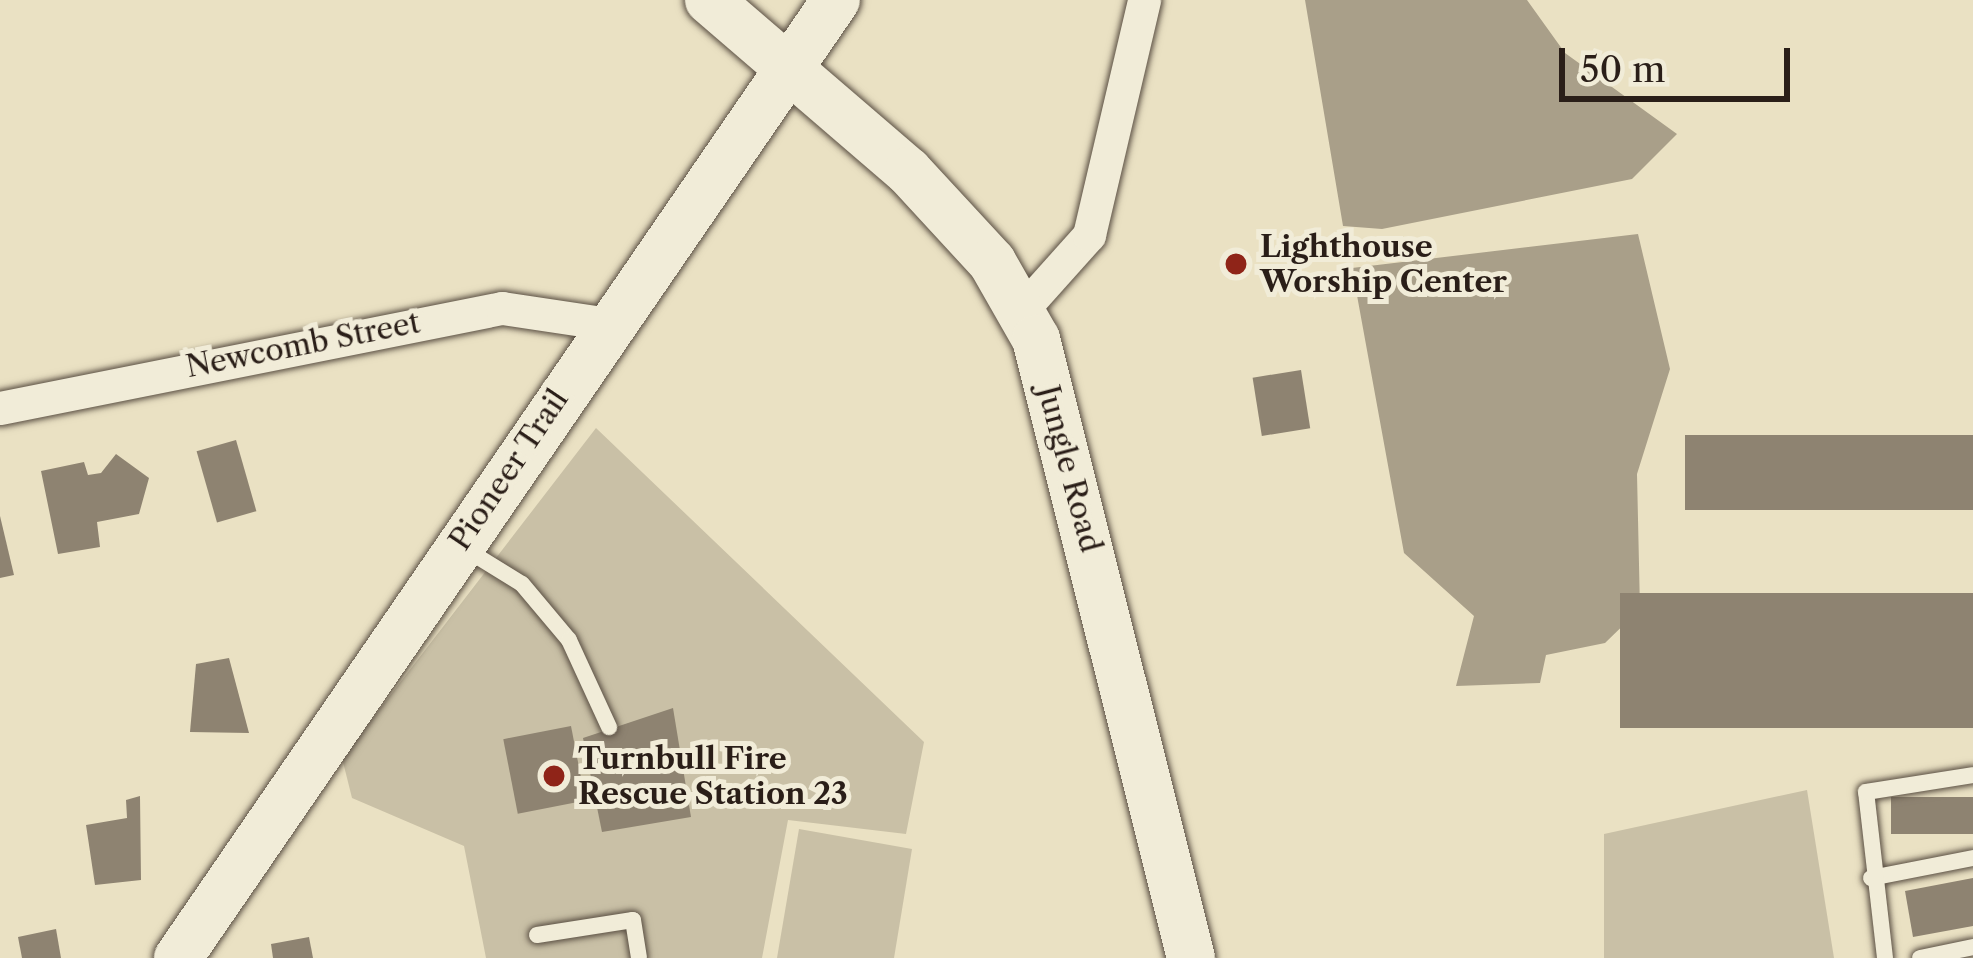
<!DOCTYPE html>
<html>
<head>
<meta charset="utf-8">
<style>
	body { margin:0 }
	#map { position:relative; width:1973px; height:958px; overflow:hidden; background:#eae1c3; font-family:"Libre Caslon Text",serif }
	div>[style] { position:absolute }
	.green>* { inset:0; background:#c9c0a6 }
	.water>* { inset:0; background:#a99f89 }
	.building>* { inset:0; background:#8e8371; transform-origin:0 0 }
	.roads { filter:drop-shadow(0 0 3px #5a4f43) drop-shadow(0 0 3px #5a4f43) }
	.lane>* { height:16px; margin:-8px; padding:0 8px; transform-origin:8px; border-radius:8px; background:#f1ecd8 }
	.street>* { height:33px; margin:-16.5px; padding:0 16.5px; transform-origin:16.5px; border-radius:16.5px; background:#f1ecd8 }
	.secondary>* { height:48px; margin:-24px; padding:0 24px; transform-origin:24px; border-radius:24px; background:#f1ecd8 }
	.dots>* { width:33px; height:33px; translate:-50% -50%; box-sizing:border-box; border:6px solid #f1ecd8; border-radius:50% }
	span { translate:-50% -50%; white-space:nowrap; text-align:center; line-height:1.15; -webkit-text-stroke:10px #f1ecd8; paint-order:stroke }
	.poi-label { font-size:30px; color:#2a1e18; font-weight:700 }
	.left { translate:0 -50%; text-align:left }
	.street-label { font-size:30px; color:#2a1e18 }
	.scale { position:absolute; left:1559px; top:48px; width:231px; height:54px; box-sizing:border-box; border:6px solid #2a1e18; border-top:0; padding-left:15px; font-size:36px; line-height:42px; white-space:nowrap; color:#2a1e18; -webkit-text-stroke:9px #f1ecd8; paint-order:stroke }
</style>
</head>
<body>
<div id="map">
	<div class="green">
		<div style="clip-path:polygon(596px 428px,924px 742px,906px 834px,788px 820px,762px 958px,486px 958px,464px 846px,352px 798px,342px 758px)"></div>
		<div style="clip-path:polygon(1807px 790px,1834px 958px,1604px 958px,1604px 834px)"></div>
		<div style="clip-path:polygon(799px 829px,912px 849px,894px 958px,777px 958px)"></div>
	</div>
	<div class="water">
		<div style="clip-path:polygon(1305px 0,1527px 0,1565px 53px,1677px 134px,1632px 179px,1382px 229px,1343px 226px)"></div>
		<div style="clip-path:polygon(1638px 234px,1670px 369px,1637px 474px,1640px 609px,1605px 643px,1546px 655px,1540px 683px,1456px 686px,1474px 616px,1404px 553px,1352px 268px)"></div>
	</div>
	<div class="building">
		<div style="left:1301px;top:370px;width:59px;height:49px;rotate:81deg"></div>
		<div style="left:1973px;top:435px;width:75px;height:288px;rotate:90deg"></div>
		<div style="left:236px;top:440px;width:74px;height:41px;rotate:74deg"></div>
		<div style="clip-path:polygon(116px 454px,149px 478px,139px 514px,97px 522px,100px 547px,58px 554px,41px 471px,84px 462px,88px 475px,101px 473px)"></div>
		<div style="clip-path:polygon(0 516px,14px 575px,0 578px)"></div>
		<div style="left:1973px;top:593px;width:135px;height:353px;rotate:90deg"></div>
		<div style="clip-path:polygon(229px 658px,249px 733px,190px 732px,196px 664px)"></div>
		<div style="clip-path:polygon(673px 708px,691px 817px,602px 832px,583px 738px)"></div>
		<div style="left:571px;top:726px;width:76px;height:69px;rotate:79deg"></div>
		<div style="clip-path:polygon(140px 796px,141px 880px,95px 885px,86px 825px,127px 818px,126px 800px)"></div>
		<div style="left:1973px;top:797px;width:37px;height:82px;rotate:90deg"></div>
		<div style="clip-path:polygon(1973px 878px,1973px 926px,1913px 937px,1905px 891px)"></div>
		<div style="clip-path:polygon(56px 929px,61px 958px,22px 958px,18px 937px)"></div>
		<div style="clip-path:polygon(309px 937px,313px 958px,273px 958px,271px 944px)"></div>
	</div>
	<div class="roads">
		<div class="lane">
			<div style="left:462px;top:547px;width:70px;rotate:31.7deg"></div>
			<div style="left:522px;top:584px;width:73px;rotate:50deg"></div>
			<div style="left:569px;top:640px;width:96px;rotate:65.3deg"></div>
			<div style="left:1871px;top:878px;width:104px;rotate:-11.1deg"></div>
			<div style="left:537px;top:935px;width:97px;rotate:-8.9deg"></div>
			<div style="left:633px;top:920px;width:38px;rotate:81deg"></div>
			<div style="left:1885px;top:958px;width:167px;rotate:-96.5deg"></div>
			<div style="left:1866px;top:792px;width:108px;rotate:-9deg"></div>
			<div style="left:1920px;top:958px;width:54px;rotate:-11.7deg"></div>
		</div>
		<div class="street">
			<div style="left:1021px;top:311px;width:102px;rotate:-48.2deg"></div>
			<div style="left:1089px;top:235px;width:241px;rotate:-76.8deg"></div>
			<div style="left:0;top:408px;width:512px;rotate:-11.27deg"></div>
			<div style="left:502px;top:308px;width:108px;rotate:8.5deg"></div>
		</div>
		<div class="secondary">
			<div style="left:709px;top:0;width:262px;rotate:40.7deg"></div>
			<div style="left:908px;top:171px;width:124px;rotate:47.3deg"></div>
			<div style="left:992px;top:262px;width:89px;rotate:60.3deg"></div>
			<div style="left:1036px;top:339px;width:638px;rotate:75.94deg"></div>
			<div style="left:178px;top:958px;width:1162px;rotate:-55.52deg"></div>
		</div>
	</div>
	<div class="dots">
		<div style="left:1236px;top:264px;background:#8f2418"></div>
		<div style="left:554px;top:776px;background:#8f2418"></div>
	</div>
	<div class="poi-label">
		<span class="left" style="left:1260px;top:264px">Lighthouse<br>Worship Center</span>
		<span class="left" style="left:578px;top:776px">Turnbull Fire<br>Rescue Station 23</span>
	</div>
	<div class="street-label">
		<span style="left:303px;top:345px;rotate:-11deg">Newcomb Street</span>
		<span style="left:1069px;top:469px;rotate:75deg">Jungle Road</span>
		<span style="left:509px;top:470px;rotate:-56deg">Pioneer Trail</span>
	</div>
	<div class="scale">50 m</div>
</div>
</body>
</html>
